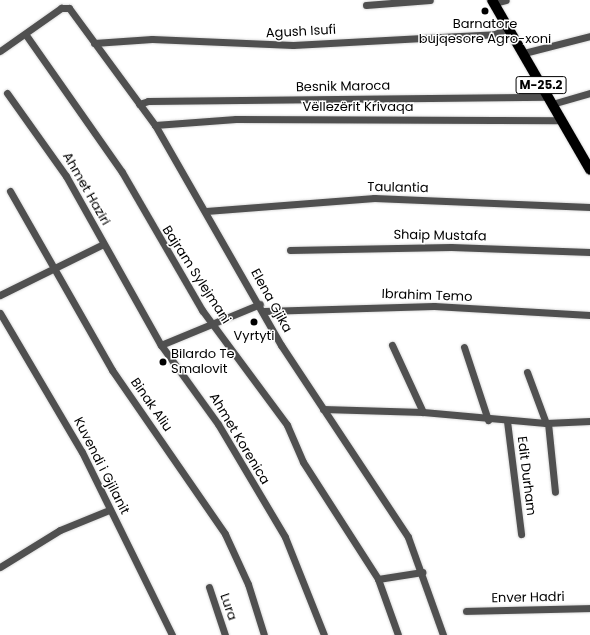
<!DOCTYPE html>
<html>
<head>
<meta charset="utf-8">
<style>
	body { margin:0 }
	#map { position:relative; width:590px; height:635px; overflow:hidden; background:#fff; font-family:Poppins,sans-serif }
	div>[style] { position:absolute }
	.roads { filter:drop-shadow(0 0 1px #dbdbdb) drop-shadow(0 0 1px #dbdbdb) }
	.street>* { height:7px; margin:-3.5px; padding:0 3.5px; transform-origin:3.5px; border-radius:3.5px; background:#505050 }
	.primary>* { height:10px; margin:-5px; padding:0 5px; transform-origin:5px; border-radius:5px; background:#000 }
	.dots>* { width:11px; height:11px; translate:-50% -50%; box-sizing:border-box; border:2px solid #fff; border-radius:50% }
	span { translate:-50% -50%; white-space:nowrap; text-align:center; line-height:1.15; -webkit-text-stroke:3px #fff; paint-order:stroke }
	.shield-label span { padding:1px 3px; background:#fff; border:1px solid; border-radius:3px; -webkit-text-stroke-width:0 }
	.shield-label { font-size:12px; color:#000; font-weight:700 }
	.poi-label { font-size:13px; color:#000 }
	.left { translate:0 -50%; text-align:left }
	.street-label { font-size:13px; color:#000 }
</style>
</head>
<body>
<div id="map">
	<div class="roads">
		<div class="street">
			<div style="left:494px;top:3px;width:12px;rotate:-14deg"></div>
			<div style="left:366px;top:5px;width:64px;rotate:-4.5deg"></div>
			<div style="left:26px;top:35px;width:167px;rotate:55deg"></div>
			<div style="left:122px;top:172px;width:160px;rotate:59.9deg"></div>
			<div style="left:202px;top:310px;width:143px;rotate:53.5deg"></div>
			<div style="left:287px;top:425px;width:40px;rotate:66.6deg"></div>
			<div style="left:303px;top:462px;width:139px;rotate:57.3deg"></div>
			<div style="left:378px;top:579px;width:59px;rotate:70.3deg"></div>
			<div style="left:94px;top:43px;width:58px;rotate:-3.9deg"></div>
			<div style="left:152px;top:39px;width:141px;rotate:2.4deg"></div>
			<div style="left:293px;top:45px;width:167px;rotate:-3.1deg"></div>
			<div style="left:460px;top:36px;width:35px;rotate:-3deg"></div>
			<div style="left:495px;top:34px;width:15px;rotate:-23deg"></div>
			<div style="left:0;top:51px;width:75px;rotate:-35.2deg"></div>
			<div style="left:61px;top:8px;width:8px"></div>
			<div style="left:69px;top:8px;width:145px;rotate:53.7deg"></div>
			<div style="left:155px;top:125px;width:254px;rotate:60.2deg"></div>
			<div style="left:281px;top:345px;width:230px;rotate:56.5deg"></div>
			<div style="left:408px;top:537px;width:104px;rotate:70.3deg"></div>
			<div style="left:524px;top:53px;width:68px;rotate:-14.4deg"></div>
			<div style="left:7px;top:93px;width:102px;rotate:54.6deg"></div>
			<div style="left:66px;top:176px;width:194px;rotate:60.7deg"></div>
			<div style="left:161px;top:345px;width:97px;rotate:54.2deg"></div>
			<div style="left:218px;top:424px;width:131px;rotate:59.3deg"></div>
			<div style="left:285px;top:537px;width:105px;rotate:68.3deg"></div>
			<div style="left:139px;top:104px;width:9px;rotate:-18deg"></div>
			<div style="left:148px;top:101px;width:400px;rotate:-0.6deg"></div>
			<div style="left:552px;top:104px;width:40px;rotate:-16deg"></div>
			<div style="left:155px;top:125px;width:81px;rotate:-4.2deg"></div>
			<div style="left:236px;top:119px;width:325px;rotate:0.2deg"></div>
			<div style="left:10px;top:191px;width:206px;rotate:60.3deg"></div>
			<div style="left:112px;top:370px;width:199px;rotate:55.4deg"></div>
			<div style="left:225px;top:534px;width:55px;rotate:65.3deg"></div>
			<div style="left:248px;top:584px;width:53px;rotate:72.6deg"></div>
			<div style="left:206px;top:211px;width:169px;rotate:-4.4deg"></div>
			<div style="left:374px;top:198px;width:216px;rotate:2.4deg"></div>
			<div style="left:290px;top:250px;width:161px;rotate:-1.1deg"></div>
			<div style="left:451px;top:247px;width:139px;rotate:2.1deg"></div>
			<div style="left:0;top:295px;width:115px;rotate:-26.3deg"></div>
			<div style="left:264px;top:311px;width:170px;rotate:-1.7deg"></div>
			<div style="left:434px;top:306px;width:156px;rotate:3.3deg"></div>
			<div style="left:0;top:313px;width:161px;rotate:59.5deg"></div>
			<div style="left:82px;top:452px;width:204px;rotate:63.8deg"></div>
			<div style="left:161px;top:345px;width:107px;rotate:-22.5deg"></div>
			<div style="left:392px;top:345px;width:74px;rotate:65.2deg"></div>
			<div style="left:464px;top:347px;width:77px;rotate:71.8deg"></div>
			<div style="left:527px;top:372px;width:54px;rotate:69.6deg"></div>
			<div style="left:323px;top:409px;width:100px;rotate:1.7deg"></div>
			<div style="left:423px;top:412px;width:123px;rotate:5.1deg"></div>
			<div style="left:546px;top:423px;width:44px;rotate:-2.6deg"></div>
			<div style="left:507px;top:421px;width:114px;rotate:82.9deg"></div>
			<div style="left:548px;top:423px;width:69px;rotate:84.2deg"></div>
			<div style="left:0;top:567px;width:70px;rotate:-31.7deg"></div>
			<div style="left:60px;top:530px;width:53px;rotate:-22.2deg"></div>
			<div style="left:378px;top:579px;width:45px;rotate:-9deg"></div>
			<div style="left:209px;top:587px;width:51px;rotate:71.6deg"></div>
			<div style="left:466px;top:611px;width:124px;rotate:-1.4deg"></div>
		</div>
		<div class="primary">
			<div style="left:492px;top:0;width:196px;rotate:60deg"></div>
		</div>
	</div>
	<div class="dots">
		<div style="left:485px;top:11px;background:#000"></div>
		<div style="left:254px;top:322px;background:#000"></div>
		<div style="left:163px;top:362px;background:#000"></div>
	</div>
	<div class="shield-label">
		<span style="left:541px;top:85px">M-25.2</span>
	</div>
	<div class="poi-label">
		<span style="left:485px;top:32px">Barnatore<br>bujqesore Agro-xoni</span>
		<span style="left:254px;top:336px">Vyrtyti</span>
		<span class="left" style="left:171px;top:362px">Bilardo Te<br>Smalovit</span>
	</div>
	<div class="street-label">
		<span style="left:301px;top:32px;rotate:-3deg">Agush Isufi</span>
		<span style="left:343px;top:87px;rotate:-1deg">Besnik Maroca</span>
		<span style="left:358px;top:107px">Vëllezërit Krivaqa</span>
		<span style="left:398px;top:188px;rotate:1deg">Taulantia</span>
		<span style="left:86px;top:189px;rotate:60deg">Ahmet Haziri</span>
		<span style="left:440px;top:236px;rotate:1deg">Shaip Mustafa</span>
		<span style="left:196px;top:275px;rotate:57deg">Bajram Sylejmani</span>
		<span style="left:427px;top:296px;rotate:2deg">Ibrahim Temo</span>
		<span style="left:271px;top:301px;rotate:61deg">Elena Gjika</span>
		<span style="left:151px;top:405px;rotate:55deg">Binak Aliu</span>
		<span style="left:239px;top:439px;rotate:59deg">Ahmet Korenica</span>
		<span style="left:101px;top:466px;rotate:63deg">Kuvendi i Gjilanit</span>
		<span style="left:526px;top:476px;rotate:83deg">Edit Durham</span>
		<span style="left:528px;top:598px;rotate:-1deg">Enver Hadri</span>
		<span style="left:228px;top:607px;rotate:71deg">Lura</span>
	</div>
</div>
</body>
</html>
